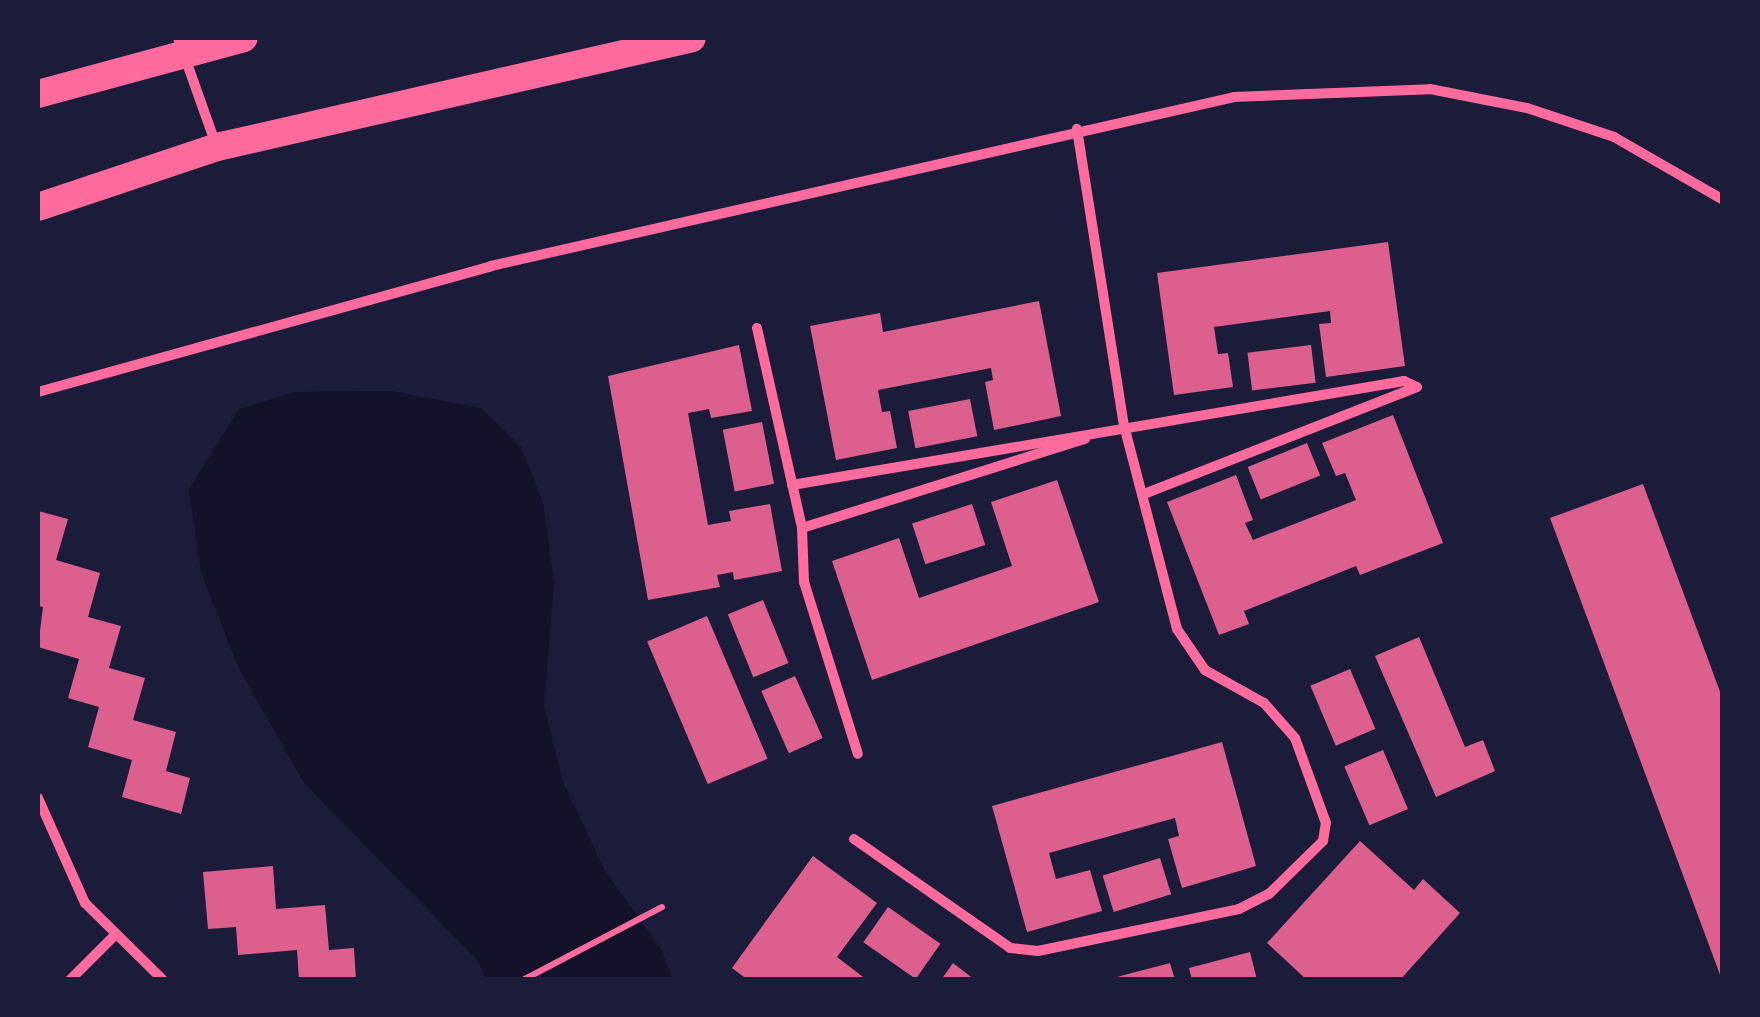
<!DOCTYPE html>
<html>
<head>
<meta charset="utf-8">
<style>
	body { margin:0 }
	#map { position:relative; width:1760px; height:1017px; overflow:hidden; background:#1b1b3a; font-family:Karla,sans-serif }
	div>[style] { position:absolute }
	.water>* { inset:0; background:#12122b }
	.building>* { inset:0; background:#dd5f8e; transform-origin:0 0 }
	.path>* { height:6px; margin:-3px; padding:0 3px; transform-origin:3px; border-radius:3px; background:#ff6b9d }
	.minor>* { height:10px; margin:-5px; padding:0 5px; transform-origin:5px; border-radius:5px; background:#ff6b9d }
	.trunk>* { height:28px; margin:-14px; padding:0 14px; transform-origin:14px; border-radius:14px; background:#ff6b9d }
	span { translate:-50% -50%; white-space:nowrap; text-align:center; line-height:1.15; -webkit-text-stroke:10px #1b1b3a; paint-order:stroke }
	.frame { position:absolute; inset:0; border:40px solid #1b1b3a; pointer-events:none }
</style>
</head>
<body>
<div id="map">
	<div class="water">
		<div style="clip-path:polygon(391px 391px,481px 408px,521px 447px,543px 502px,554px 583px,544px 705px,563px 782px,605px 871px,661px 949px,673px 979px,486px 979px,478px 961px,304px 783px,239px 669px,201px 572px,189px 489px,239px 409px,296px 392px)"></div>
	</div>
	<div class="building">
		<div style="clip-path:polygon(1388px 242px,1405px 366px,1326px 377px,1319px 324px,1331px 323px,1330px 311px,1214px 327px,1218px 354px,1228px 353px,1233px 387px,1174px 395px,1157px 273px)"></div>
		<div style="clip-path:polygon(1039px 301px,1061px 416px,994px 430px,985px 382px,993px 380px,991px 368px,878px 390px,882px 412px,890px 411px,897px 448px,836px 460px,810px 326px,880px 313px,883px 332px)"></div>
		<div style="clip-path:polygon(739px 345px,752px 411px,711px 418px,709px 409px,688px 413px,708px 525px,731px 521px,729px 511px,770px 504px,782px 571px,734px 580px,733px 572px,717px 575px,720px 587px,648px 600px,608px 376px)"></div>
		<div style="left:1311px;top:345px;width:38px;height:64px;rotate:83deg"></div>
		<div style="left:970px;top:399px;width:38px;height:63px;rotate:79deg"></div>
		<div style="clip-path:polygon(1393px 415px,1443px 543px,1360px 575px,1356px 566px,1244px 611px,1249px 624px,1219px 635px,1167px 502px,1236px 475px,1253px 520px,1245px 523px,1253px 540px,1356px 500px,1345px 473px,1336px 476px,1322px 443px)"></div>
		<div style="left:762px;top:422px;width:63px;height:40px;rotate:79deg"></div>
		<div style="left:1307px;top:443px;width:35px;height:64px;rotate:68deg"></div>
		<div style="clip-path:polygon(1057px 480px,1099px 602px,872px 680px,832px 561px,899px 538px,919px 598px,1012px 566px,991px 502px)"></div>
		<div style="clip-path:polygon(1643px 484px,1722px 697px,1722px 980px,1550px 518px)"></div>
		<div style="left:972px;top:504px;width:43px;height:63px;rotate:72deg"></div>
		<div style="clip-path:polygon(38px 511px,68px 519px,56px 560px,100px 573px,88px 617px,121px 626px,109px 668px,145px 678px,133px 720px,176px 732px,166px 771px,190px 778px,181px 814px,122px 797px,132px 760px,88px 747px,99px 707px,68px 698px,79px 659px,38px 647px,43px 607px,38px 606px)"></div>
		<div style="left:763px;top:600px;width:68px;height:38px;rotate:68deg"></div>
		<div style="left:707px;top:616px;width:155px;height:65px;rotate:67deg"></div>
		<div style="clip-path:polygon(1419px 637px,1465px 747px,1483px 740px,1495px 771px,1436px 797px,1375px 656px)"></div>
		<div style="left:1350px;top:669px;width:65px;height:43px;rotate:67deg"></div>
		<div style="left:795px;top:676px;width:68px;height:37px;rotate:66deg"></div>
		<div style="clip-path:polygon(1222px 742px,1256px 866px,1182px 888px,1168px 839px,1179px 836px,1175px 818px,1049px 853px,1056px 879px,1090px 870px,1102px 911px,1027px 932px,992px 806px)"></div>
		<div style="left:1383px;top:750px;width:64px;height:42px;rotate:67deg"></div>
		<div style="clip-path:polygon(1360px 841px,1414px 890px,1423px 879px,1460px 913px,1400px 980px,1307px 980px,1267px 943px)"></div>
		<div style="clip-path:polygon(813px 856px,877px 903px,837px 957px,867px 980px,748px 980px,732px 968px)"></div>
		<div style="left:1160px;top:858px;width:38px;height:60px;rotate:73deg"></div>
		<div style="clip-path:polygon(273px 866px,276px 909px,325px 905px,329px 950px,354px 948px,356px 980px,299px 980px,297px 950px,238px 955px,236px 927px,208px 929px,203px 872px)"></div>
		<div style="left:888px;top:907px;width:64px;height:43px;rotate:35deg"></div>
		<div style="clip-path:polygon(1250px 952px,1257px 980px,1192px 980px,1189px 968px)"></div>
		<div style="clip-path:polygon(953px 963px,975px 980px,941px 980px)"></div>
		<div style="clip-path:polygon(1170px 963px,1175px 980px,1113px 980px,1113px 978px)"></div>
	</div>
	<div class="path">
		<div style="left:523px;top:980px;width:157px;rotate:-27.7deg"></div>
	</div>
	<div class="minor">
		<div style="left:178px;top:38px;width:114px;rotate:70.4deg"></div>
		<div style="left:757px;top:328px;width:205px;rotate:77.3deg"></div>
		<div style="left:802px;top:528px;width:54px;rotate:87.9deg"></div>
		<div style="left:804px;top:582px;width:180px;rotate:72.6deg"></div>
		<div style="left:38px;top:392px;width:470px;rotate:-15.5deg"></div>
		<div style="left:491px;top:266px;width:762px;rotate:-12.81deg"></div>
		<div style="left:1234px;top:97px;width:196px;rotate:-2.3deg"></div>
		<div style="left:1430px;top:89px;width:99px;rotate:11.1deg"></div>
		<div style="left:1527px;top:108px;width:92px;rotate:18.4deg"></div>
		<div style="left:1614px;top:137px;width:125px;rotate:29.9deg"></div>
		<div style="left:792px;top:485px;width:621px;rotate:-9.64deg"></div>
		<div style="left:1404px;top:381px;width:14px;rotate:25deg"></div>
		<div style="left:1417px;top:387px;width:295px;rotate:158.6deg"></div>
		<div style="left:802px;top:528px;width:297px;rotate:-17.5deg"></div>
		<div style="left:38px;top:798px;width:115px;rotate:65.9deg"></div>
		<div style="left:85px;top:903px;width:110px;rotate:44.6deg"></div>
		<div style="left:854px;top:839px;width:190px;rotate:34.9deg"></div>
		<div style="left:1010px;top:948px;width:28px;rotate:6deg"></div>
		<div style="left:1038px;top:951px;width:205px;rotate:-11.8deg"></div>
		<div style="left:1239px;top:909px;width:34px;rotate:-27deg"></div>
		<div style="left:1269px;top:894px;width:76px;rotate:-44.5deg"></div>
		<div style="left:1323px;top:841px;width:18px;rotate:-81deg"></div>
		<div style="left:1326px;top:823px;width:90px;rotate:-110deg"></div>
		<div style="left:1295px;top:738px;width:47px;rotate:-131.5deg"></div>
		<div style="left:1264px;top:703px;width:68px;rotate:-150.8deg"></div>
		<div style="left:1205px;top:670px;width:50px;rotate:-124.3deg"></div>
		<div style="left:1177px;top:629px;width:210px;rotate:-104.6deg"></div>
		<div style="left:1124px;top:426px;width:301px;rotate:-99deg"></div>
		<div style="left:70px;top:980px;width:64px;rotate:-45deg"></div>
	</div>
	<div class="trunk">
		<div style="left:38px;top:94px;width:213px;rotate:-15.2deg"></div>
		<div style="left:38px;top:207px;width:189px;rotate:-18.5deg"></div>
		<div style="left:217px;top:147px;width:487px;rotate:-12.9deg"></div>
	</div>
	<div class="frame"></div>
</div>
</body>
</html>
